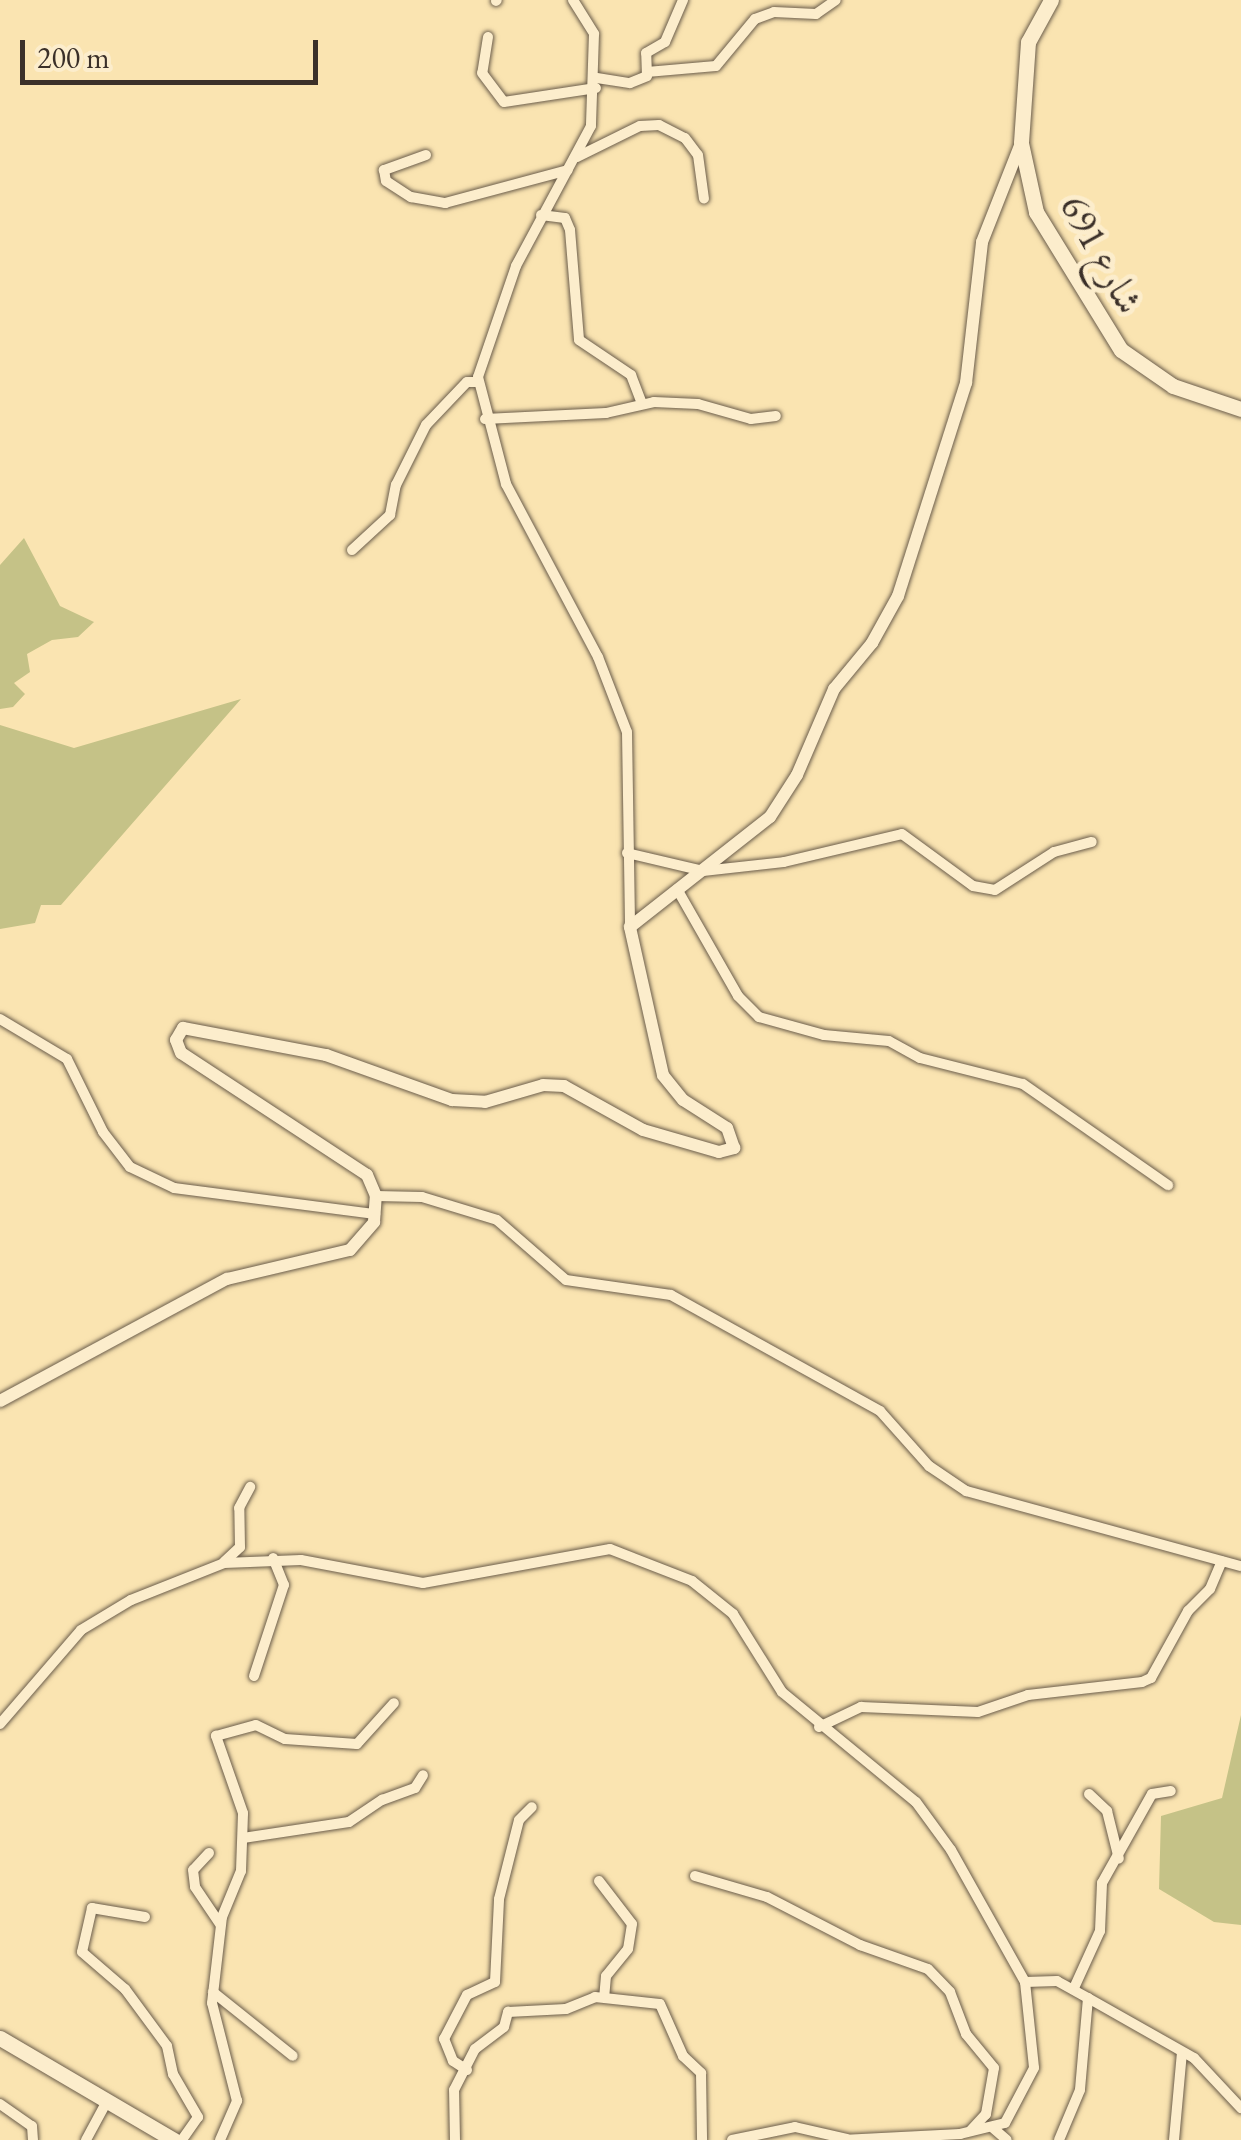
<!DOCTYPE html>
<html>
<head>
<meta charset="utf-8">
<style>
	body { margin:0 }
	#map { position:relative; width:1241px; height:2140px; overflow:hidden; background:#fae4b1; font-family:"EB Garamond",Amiri,serif }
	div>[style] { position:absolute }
	.green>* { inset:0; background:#c5c287 }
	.roads { filter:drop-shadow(0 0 2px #6b5d4b) drop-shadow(0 0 2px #6b5d4b) }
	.minor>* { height:10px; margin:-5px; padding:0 5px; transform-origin:5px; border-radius:5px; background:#fcedcc }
	.tertiary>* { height:12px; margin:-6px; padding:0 6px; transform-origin:6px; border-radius:6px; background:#fcedcc }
	.secondary>* { height:15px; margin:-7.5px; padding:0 7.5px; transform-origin:7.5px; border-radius:7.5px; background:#fcedcc }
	span { translate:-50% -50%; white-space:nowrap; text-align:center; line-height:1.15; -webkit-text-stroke:10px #fcedcc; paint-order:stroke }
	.street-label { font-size:38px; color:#3b3029 }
	.scale { position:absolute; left:20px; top:40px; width:298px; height:45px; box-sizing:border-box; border:5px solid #3b3029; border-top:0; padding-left:12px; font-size:30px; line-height:35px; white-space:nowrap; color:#3b3029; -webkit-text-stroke:8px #fcedcc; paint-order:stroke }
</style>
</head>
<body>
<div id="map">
	<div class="green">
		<div style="clip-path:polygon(24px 538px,60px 606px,94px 622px,78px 637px,52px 640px,27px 654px,30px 672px,14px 683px,25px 694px,13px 707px,0 709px,0 565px)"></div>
		<div style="clip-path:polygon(241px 699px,61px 905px,41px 905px,35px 923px,0 929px,0 725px,74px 748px)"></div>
		<div style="clip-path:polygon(1241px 1715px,1241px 1925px,1214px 1922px,1159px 1889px,1161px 1816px,1222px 1798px)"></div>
	</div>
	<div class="roads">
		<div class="minor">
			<div style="left:573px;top:0;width:40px;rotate:58deg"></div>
			<div style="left:594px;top:34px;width:92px;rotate:91.9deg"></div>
			<div style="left:591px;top:126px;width:159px;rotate:118.2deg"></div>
			<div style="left:516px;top:266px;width:117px;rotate:108.9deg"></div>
			<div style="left:478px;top:377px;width:111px;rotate:75.3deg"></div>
			<div style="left:506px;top:484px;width:196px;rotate:62deg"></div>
			<div style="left:598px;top:657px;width:80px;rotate:68.9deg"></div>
			<div style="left:627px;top:732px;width:195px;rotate:89.1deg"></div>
			<div style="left:496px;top:1px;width:1px;rotate:-45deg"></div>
			<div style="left:488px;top:37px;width:36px;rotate:99deg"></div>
			<div style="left:482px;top:73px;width:36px;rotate:53deg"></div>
			<div style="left:504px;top:102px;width:93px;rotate:-8.7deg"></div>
			<div style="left:647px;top:72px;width:69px;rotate:-5deg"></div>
			<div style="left:716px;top:66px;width:61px;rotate:-50.3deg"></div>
			<div style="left:755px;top:19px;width:20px;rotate:-20deg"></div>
			<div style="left:774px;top:12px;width:42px;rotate:2.7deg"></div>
			<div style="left:816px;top:14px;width:24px;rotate:-35deg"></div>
			<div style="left:597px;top:78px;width:33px;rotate:9deg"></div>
			<div style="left:630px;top:83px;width:18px;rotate:-22deg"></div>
			<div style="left:647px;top:76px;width:23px;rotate:-92deg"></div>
			<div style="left:646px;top:53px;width:22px;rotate:-30deg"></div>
			<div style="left:665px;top:42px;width:46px;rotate:-66.8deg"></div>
			<div style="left:426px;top:155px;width:45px;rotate:160.3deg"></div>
			<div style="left:384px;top:170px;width:11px;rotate:80deg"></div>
			<div style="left:386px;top:181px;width:30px;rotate:33deg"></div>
			<div style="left:411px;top:197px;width:35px;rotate:10deg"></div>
			<div style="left:445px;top:203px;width:127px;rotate:-15deg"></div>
			<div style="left:577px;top:157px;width:70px;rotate:-26.2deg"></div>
			<div style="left:640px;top:126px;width:19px;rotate:-3deg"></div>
			<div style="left:659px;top:125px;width:29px;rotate:27deg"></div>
			<div style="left:685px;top:138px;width:21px;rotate:53deg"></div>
			<div style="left:698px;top:155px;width:44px;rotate:82.2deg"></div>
			<div style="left:541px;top:215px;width:24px;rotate:7deg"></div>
			<div style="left:565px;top:218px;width:13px;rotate:67deg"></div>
			<div style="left:570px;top:230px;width:110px;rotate:85.3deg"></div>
			<div style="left:579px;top:340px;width:63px;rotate:33.9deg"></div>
			<div style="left:631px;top:375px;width:31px;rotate:69deg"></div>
			<div style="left:485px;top:419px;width:121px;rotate:-2.8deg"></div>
			<div style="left:606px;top:413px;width:49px;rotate:-12.9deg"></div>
			<div style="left:654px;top:402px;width:44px;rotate:2.6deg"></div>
			<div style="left:698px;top:404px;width:55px;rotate:15.8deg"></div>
			<div style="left:751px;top:419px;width:25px;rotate:-7deg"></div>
			<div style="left:352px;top:550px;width:52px;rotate:-42.6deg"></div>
			<div style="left:390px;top:515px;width:31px;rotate:-79deg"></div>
			<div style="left:396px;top:485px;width:67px;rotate:-63.4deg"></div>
			<div style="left:426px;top:425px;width:59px;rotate:-46.4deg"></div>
			<div style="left:467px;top:382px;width:11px"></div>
			<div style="left:627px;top:853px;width:78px;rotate:13.3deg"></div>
			<div style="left:703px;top:871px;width:81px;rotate:-6.3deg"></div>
			<div style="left:784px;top:862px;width:121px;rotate:-13.3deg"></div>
			<div style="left:902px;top:834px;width:88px;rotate:36.2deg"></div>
			<div style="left:973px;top:886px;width:22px;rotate:10deg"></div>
			<div style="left:995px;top:890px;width:70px;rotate:-32.8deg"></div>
			<div style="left:1054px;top:852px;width:39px;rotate:-15deg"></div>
			<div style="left:677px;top:889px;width:123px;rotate:60.3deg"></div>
			<div style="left:738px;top:996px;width:30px;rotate:45deg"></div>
			<div style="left:759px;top:1017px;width:67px;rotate:15.5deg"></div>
			<div style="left:824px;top:1035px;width:65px;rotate:5.3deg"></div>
			<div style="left:889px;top:1041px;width:35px;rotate:29deg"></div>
			<div style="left:920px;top:1058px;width:106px;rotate:14.2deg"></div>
			<div style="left:1023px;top:1084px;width:177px;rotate:34.9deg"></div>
			<div style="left:0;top:1019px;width:78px;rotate:30.8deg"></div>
			<div style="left:67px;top:1059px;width:81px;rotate:63.7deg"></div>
			<div style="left:103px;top:1132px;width:44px;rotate:52.4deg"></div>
			<div style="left:130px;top:1167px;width:49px;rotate:25.5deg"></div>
			<div style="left:174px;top:1188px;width:203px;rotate:7.4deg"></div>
			<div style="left:376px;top:1196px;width:46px;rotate:1.2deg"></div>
			<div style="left:422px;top:1197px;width:78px;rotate:17deg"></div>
			<div style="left:497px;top:1220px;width:91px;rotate:41deg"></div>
			<div style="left:566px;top:1280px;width:106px;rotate:8.1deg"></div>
			<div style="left:671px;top:1295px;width:239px;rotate:29deg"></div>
			<div style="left:880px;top:1411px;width:74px;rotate:48.3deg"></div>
			<div style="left:929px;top:1466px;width:45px;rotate:34deg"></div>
			<div style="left:966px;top:1491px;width:285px;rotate:15.3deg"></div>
			<div style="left:224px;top:1562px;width:22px;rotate:-43deg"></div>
			<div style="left:240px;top:1547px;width:39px;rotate:-91deg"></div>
			<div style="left:239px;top:1508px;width:24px;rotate:-62deg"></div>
			<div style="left:254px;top:1676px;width:96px;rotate:-71.8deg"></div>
			<div style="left:284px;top:1585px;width:29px;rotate:-112deg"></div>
			<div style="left:0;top:1724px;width:124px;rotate:-49.2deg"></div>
			<div style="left:81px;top:1630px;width:58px;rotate:-31deg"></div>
			<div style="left:131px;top:1600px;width:100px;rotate:-21.7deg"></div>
			<div style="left:224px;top:1563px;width:77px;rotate:-2.2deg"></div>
			<div style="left:301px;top:1560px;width:124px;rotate:10.7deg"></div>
			<div style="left:423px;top:1583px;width:190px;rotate:-10.3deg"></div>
			<div style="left:610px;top:1549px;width:88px;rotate:21.3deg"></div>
			<div style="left:692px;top:1581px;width:53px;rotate:38.8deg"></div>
			<div style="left:733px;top:1614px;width:92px;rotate:57.9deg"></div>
			<div style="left:782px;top:1692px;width:173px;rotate:39.4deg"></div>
			<div style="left:916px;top:1802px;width:59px;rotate:53.9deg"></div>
			<div style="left:951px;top:1850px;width:151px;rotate:60.7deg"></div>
			<div style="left:1025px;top:1982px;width:86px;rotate:84deg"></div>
			<div style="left:1034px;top:2068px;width:62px;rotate:117.8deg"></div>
			<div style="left:1005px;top:2123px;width:46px;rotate:166.3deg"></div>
			<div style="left:960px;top:2134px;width:118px;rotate:177.1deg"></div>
			<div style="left:819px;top:1727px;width:47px;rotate:-25.5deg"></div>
			<div style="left:861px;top:1707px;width:117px;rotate:2.4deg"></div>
			<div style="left:978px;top:1712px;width:53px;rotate:-18.8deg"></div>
			<div style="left:1028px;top:1695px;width:115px;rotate:-6.5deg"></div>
			<div style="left:1142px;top:1682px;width:10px;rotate:-24deg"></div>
			<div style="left:1151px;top:1678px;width:77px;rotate:-61.1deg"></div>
			<div style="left:1188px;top:1611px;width:31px;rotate:-45deg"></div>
			<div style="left:1210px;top:1589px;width:30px;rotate:-67deg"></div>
			<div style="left:1089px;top:1794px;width:25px;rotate:43deg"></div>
			<div style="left:1107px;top:1811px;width:49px;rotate:76deg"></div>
			<div style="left:243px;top:1838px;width:107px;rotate:-8.6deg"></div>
			<div style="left:349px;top:1822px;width:40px;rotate:-34deg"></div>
			<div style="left:382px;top:1800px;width:35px;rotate:-20deg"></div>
			<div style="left:415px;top:1788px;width:15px;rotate:-58deg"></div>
			<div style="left:209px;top:1853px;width:23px;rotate:133deg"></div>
			<div style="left:193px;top:1870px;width:17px;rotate:83deg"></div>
			<div style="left:195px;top:1887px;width:45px;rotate:56deg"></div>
			<div style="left:695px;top:1876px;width:75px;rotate:16.3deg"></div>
			<div style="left:767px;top:1897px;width:105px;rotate:27.3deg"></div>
			<div style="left:860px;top:1945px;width:72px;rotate:19.4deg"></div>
			<div style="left:928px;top:1969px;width:32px;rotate:46deg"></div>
			<div style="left:950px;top:1992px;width:45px;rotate:69.1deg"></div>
			<div style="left:966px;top:2034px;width:44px;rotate:50.5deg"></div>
			<div style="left:994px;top:2068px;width:47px;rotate:99.9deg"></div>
			<div style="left:986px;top:2114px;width:22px;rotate:133deg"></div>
			<div style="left:599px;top:1881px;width:54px;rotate:52.5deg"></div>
			<div style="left:632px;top:1924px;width:25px;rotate:99deg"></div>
			<div style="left:628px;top:1949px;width:35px;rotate:129deg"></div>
			<div style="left:606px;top:1976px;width:21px;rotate:95deg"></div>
			<div style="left:145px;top:1917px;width:54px;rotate:-170.4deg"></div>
			<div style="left:92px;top:1908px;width:45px;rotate:102.8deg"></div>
			<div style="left:82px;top:1952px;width:57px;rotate:40.7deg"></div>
			<div style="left:125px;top:1989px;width:71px;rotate:53.6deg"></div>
			<div style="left:167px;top:2046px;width:29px;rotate:78deg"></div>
			<div style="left:173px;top:2074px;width:50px;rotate:59.8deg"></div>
			<div style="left:198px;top:2117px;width:28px;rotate:125deg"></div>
			<div style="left:1025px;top:1982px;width:32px;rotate:-2deg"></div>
			<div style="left:1057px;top:1981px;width:35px;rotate:29deg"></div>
			<div style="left:1088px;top:1998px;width:92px;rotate:95deg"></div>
			<div style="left:1080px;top:2090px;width:54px;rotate:112.8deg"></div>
			<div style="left:1074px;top:1988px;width:63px;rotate:-65.5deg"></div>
			<div style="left:1100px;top:1931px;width:48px;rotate:-87.6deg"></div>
			<div style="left:1102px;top:1883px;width:102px;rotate:-60.7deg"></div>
			<div style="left:1152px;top:1794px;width:19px;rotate:-9deg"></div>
			<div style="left:213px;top:1992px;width:102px;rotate:38.7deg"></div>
			<div style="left:1088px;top:1998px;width:122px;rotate:29.5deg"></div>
			<div style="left:1194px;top:2058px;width:69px;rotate:46.8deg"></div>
			<div style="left:467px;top:2070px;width:17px;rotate:-147deg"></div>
			<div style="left:453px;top:2061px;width:24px;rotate:-112deg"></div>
			<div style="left:444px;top:2039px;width:50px;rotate:-62.4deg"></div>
			<div style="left:467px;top:1995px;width:31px;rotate:-25deg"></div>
			<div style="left:495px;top:1982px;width:83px;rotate:-87.2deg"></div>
			<div style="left:499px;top:1899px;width:81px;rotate:-75.8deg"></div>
			<div style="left:519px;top:1820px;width:18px;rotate:-45deg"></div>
			<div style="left:0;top:2104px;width:39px;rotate:35deg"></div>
			<div style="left:32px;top:2126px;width:14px;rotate:86deg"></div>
			<div style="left:993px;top:2128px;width:18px;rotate:41deg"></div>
			<div style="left:86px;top:2140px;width:44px;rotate:-61.7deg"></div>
			<div style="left:220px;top:2140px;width:43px;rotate:-66.4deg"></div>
			<div style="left:237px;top:2101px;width:101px;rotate:-104.3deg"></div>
			<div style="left:212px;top:2003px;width:87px;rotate:-83.4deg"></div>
			<div style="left:222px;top:1917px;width:50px;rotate:-67.6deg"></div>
			<div style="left:241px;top:1871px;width:58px;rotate:-88deg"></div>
			<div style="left:243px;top:1813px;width:82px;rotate:-109.3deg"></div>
			<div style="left:216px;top:1736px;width:41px;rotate:-15.4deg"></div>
			<div style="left:256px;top:1725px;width:32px;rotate:26deg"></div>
			<div style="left:285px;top:1739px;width:72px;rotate:4deg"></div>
			<div style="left:357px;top:1744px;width:55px;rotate:-47.9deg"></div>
			<div style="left:455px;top:2140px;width:50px;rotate:-91.1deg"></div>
			<div style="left:454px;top:2090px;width:46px;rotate:-62.9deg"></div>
			<div style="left:475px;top:2049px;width:36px;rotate:-37deg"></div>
			<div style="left:504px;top:2027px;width:16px;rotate:-75deg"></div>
			<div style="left:508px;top:2012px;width:58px;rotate:-3deg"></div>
			<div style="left:566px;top:2009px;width:31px;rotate:-22deg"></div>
			<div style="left:595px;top:1997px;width:65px;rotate:6.1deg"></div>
			<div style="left:660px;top:2004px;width:57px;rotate:66.1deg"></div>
			<div style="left:683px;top:2056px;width:25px;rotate:43deg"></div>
			<div style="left:701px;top:2073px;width:67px;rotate:89.1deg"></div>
			<div style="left:732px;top:2140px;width:64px;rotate:-11.7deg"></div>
			<div style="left:795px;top:2127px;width:53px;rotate:13deg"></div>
			<div style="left:1174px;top:2140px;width:88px;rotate:-84.8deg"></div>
		</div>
		<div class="tertiary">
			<div style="left:0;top:1401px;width:258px;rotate:-28.3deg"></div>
			<div style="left:227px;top:1279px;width:126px;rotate:-13.3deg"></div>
			<div style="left:350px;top:1250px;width:37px;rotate:-49deg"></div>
			<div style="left:374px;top:1222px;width:26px;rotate:-86deg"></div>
			<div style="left:376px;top:1196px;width:23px;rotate:-113deg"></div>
			<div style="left:367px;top:1175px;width:222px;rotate:-146.7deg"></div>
			<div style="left:181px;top:1053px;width:14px;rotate:-111deg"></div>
			<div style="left:176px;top:1040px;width:14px;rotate:-60deg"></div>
			<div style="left:183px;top:1028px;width:146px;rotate:10.7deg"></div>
			<div style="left:326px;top:1055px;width:134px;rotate:19.7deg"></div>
			<div style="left:452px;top:1100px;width:33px;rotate:3deg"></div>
			<div style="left:485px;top:1102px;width:60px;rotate:-16.3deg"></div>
			<div style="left:543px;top:1085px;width:21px;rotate:3deg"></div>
			<div style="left:564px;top:1086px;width:90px;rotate:29.1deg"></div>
			<div style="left:643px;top:1130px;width:79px;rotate:16.1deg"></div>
			<div style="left:719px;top:1152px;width:16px;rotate:-15deg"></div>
			<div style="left:734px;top:1148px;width:21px;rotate:-109deg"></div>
			<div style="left:727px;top:1128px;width:52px;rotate:-147.5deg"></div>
			<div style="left:683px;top:1100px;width:32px;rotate:-129deg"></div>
			<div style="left:663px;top:1075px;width:152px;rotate:-102.6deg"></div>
			<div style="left:630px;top:927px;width:178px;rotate:-38.2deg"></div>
			<div style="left:770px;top:817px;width:50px;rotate:-57.3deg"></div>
			<div style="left:797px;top:775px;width:94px;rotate:-66.7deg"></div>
			<div style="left:834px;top:689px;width:60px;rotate:-50.4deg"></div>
			<div style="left:872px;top:643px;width:54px;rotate:-61deg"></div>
			<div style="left:898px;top:596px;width:224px;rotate:-72.3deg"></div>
			<div style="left:966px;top:383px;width:142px;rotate:-83.5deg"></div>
			<div style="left:982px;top:242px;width:106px;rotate:-68.5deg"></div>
		</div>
		<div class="secondary">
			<div style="left:1051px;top:0;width:48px;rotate:118.7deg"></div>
			<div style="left:1028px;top:42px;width:101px;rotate:94deg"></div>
			<div style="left:1021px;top:143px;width:71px;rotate:77.7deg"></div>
			<div style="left:1036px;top:212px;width:162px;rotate:58.4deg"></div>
			<div style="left:1121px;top:350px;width:63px;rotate:34.7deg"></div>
			<div style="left:1173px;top:386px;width:72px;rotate:18.7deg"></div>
			<div style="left:0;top:2038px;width:202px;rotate:30.4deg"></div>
		</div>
	</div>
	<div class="street-label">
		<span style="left:1102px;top:254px;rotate:61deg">شارع 691</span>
	</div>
	<div class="scale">200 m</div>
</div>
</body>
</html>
